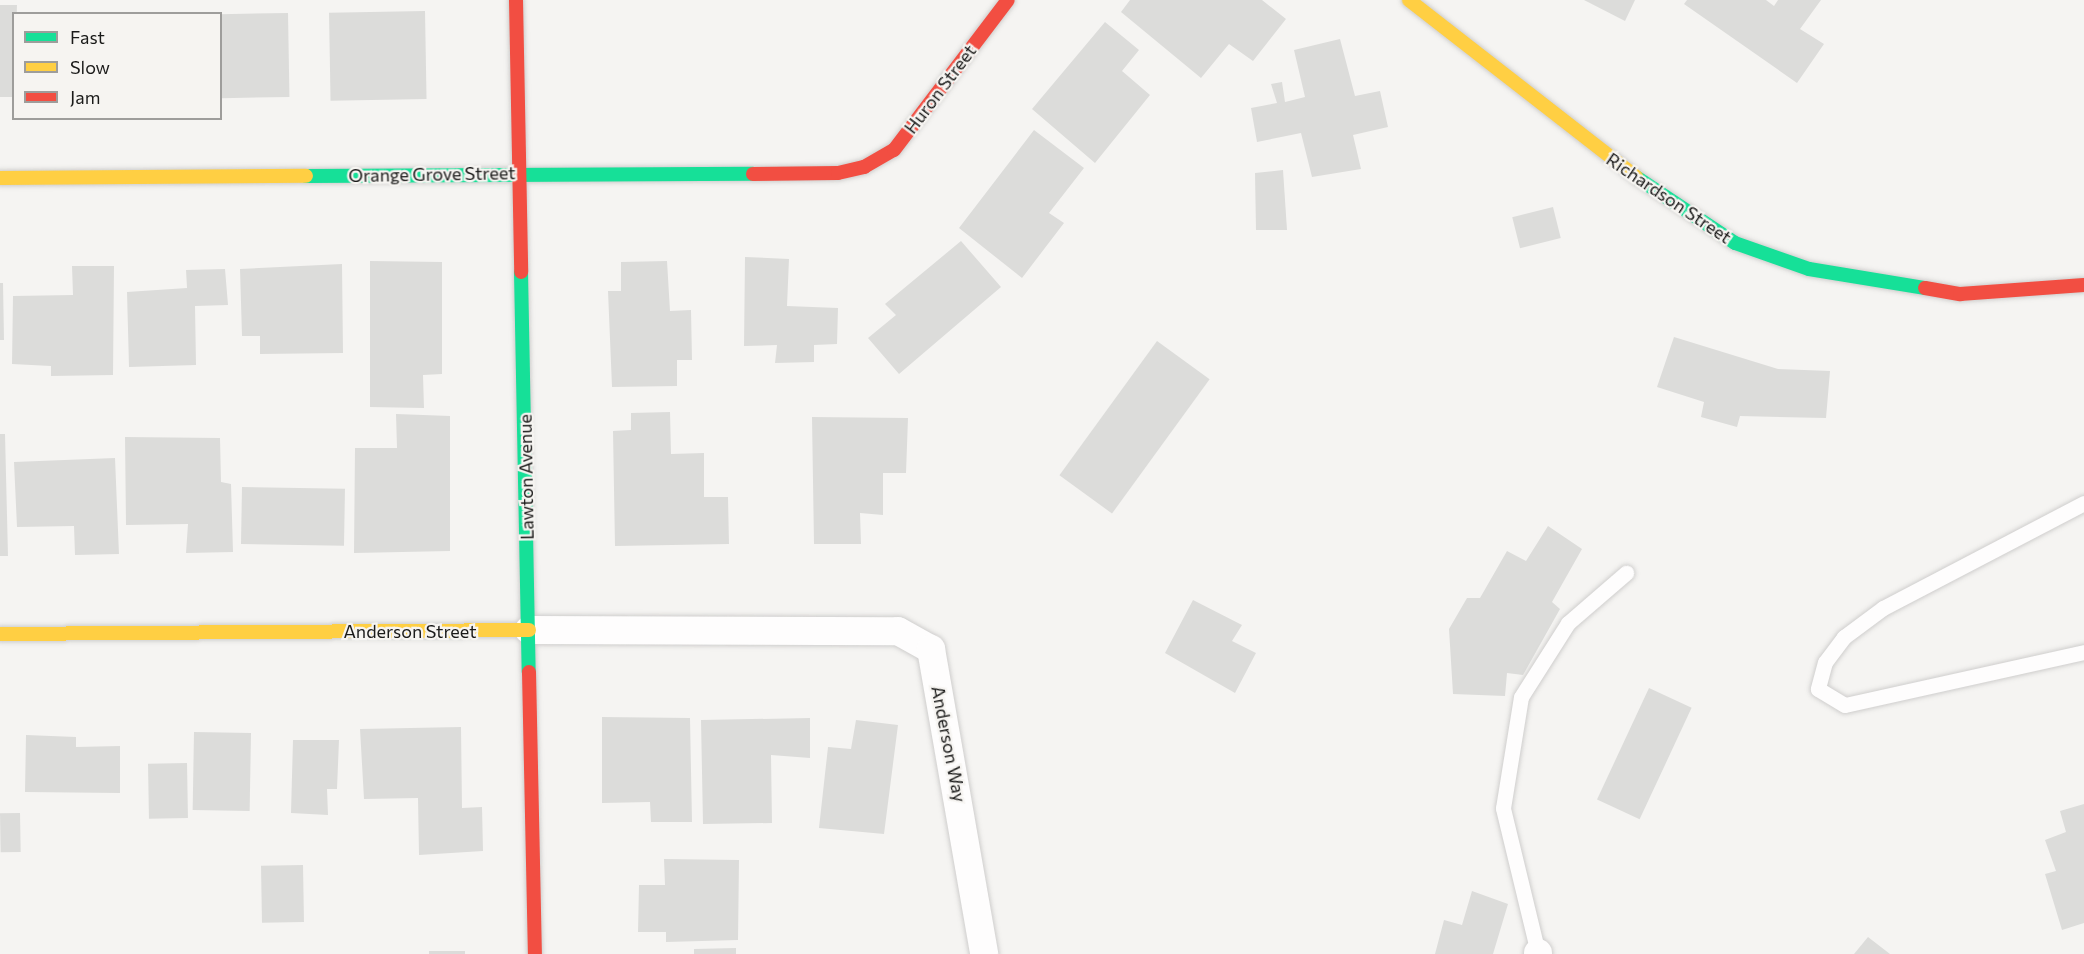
<!DOCTYPE html>
<html>
<head>
<meta charset="utf-8">
<style>
	body { margin:0 }
	#map { position:relative; width:2084px; height:954px; overflow:hidden; background:#f5f4f2; font-family:Commissioner,sans-serif }
	div>[style] { position:absolute }
	.building>* { inset:0; background:#dcdcda; transform-origin:0 0 }
	.roads { filter:drop-shadow(0 0 2px #cfcecd) drop-shadow(0 0 2px #cfcecd) }
	.lane>* { height:15px; margin:-7.5px; padding:0 7.5px; transform-origin:7.5px; border-radius:7.5px; background:#fefdfd }
	.street>* { height:28px; margin:-14px; padding:0 14px; transform-origin:14px; border-radius:14px; background:#fefdfd }
	.fast>* { height:14px; margin:-7px; padding:0 7px; transform-origin:7px; border-radius:7px; background:#16e098 }
	.slow>* { height:14px; margin:-7px; padding:0 7px; transform-origin:7px; border-radius:7px; background:#ffcf43 }
	.jam>* { height:14px; margin:-7px; padding:0 7px; transform-origin:7px; border-radius:7px; background:#f24e42 }
	span { translate:-50% -50%; white-space:nowrap; text-align:center; line-height:1.15; -webkit-text-stroke:4.5px #f6f4f1; paint-order:stroke }
	.street-label { font-size:18px; color:#1a1a19 }
	.legend { position:absolute; left:12px; top:12px; width:210px; height:108px; box-sizing:border-box; background:#f6f4f1; border:2px solid #9e9d9b; margin:0; padding:8px 10px; list-style:none; font-size:18px; color:#1a1a19 }
	.legend li { display:flex; align-items:center; gap:12px; height:30px }
	.legend b { width:30px; border:2px solid #9e9d9b }
</style>
</head>
<body>
<div id="map">
	<div class="building">
		<div style="clip-path:polygon(1130px 0,1262px 0,1286px 19px,1253px 61px,1229px 44px,1201px 78px,1121px 12px)"></div>
		<div style="clip-path:polygon(1584px 0,1635px 0,1625px 21px)"></div>
		<div style="clip-path:polygon(1687px 0,1766px 0,1774px 6px,1778px 0,1821px 0,1800px 29px,1824px 44px,1797px 83px,1684px 4px)"></div>
		<div style="clip-path:polygon(0 5px,17px 5px,14px 97px,0 97px)"></div>
		<div style="left:425px;top:11px;width:88px;height:96px;rotate:89deg"></div>
		<div style="left:288px;top:13px;width:84px;height:68px;rotate:89deg"></div>
		<div style="clip-path:polygon(1105px 22px,1139px 50px,1122px 71px,1150px 95px,1095px 163px,1032px 109px)"></div>
		<div style="clip-path:polygon(1340px 39px,1355px 96px,1380px 91px,1388px 127px,1353px 135px,1361px 169px,1312px 177px,1301px 133px,1257px 142px,1251px 108px,1277px 103px,1271px 84px,1282px 82px,1285px 102px,1305px 97px,1294px 50px)"></div>
		<div style="clip-path:polygon(1034px 130px,1084px 168px,1049px 213px,1064px 223px,1022px 278px,959px 228px)"></div>
		<div style="clip-path:polygon(1283px 170px,1287px 230px,1256px 230px,1255px 173px)"></div>
		<div style="left:1553px;top:207px;width:32px;height:42px;rotate:76deg"></div>
		<div style="clip-path:polygon(961px 241px,1001px 287px,899px 374px,868px 338px,896px 315px,885px 304px)"></div>
		<div style="clip-path:polygon(745px 257px,789px 259px,787px 306px,838px 308px,837px 344px,814px 345px,814px 362px,775px 363px,777px 345px,744px 346px)"></div>
		<div style="clip-path:polygon(370px 261px,442px 262px,442px 374px,423px 375px,424px 408px,370px 407px)"></div>
		<div style="clip-path:polygon(667px 261px,670px 311px,691px 310px,692px 360px,677px 360px,677px 386px,612px 387px,608px 291px,621px 291px,621px 262px)"></div>
		<div style="clip-path:polygon(342px 264px,343px 353px,260px 354px,260px 336px,242px 336px,240px 269px)"></div>
		<div style="clip-path:polygon(72px 266px,114px 266px,113px 375px,51px 376px,51px 366px,12px 364px,13px 296px,73px 295px)"></div>
		<div style="clip-path:polygon(225px 269px,228px 305px,195px 306px,196px 365px,129px 367px,127px 292px,187px 288px,186px 270px)"></div>
		<div style="clip-path:polygon(0 283px,3px 283px,4px 340px,0 340px)"></div>
		<div style="clip-path:polygon(1674px 337px,1778px 369px,1830px 371px,1826px 418px,1740px 416px,1737px 427px,1701px 417px,1704px 402px,1657px 387px)"></div>
		<div style="left:1157px;top:341px;width:65px;height:166px;rotate:36deg"></div>
		<div style="clip-path:polygon(670px 412px,671px 454px,704px 453px,704px 497px,728px 497px,729px 544px,615px 546px,613px 431px,631px 430px,631px 413px)"></div>
		<div style="clip-path:polygon(396px 414px,450px 416px,450px 551px,354px 553px,355px 448px,397px 448px)"></div>
		<div style="clip-path:polygon(812px 417px,908px 418px,906px 473px,883px 473px,883px 515px,860px 513px,861px 544px,814px 544px)"></div>
		<div style="clip-path:polygon(0 434px,5px 434px,8px 556px,0 556px)"></div>
		<div style="clip-path:polygon(125px 437px,220px 438px,221px 482px,231px 484px,233px 552px,186px 553px,188px 524px,126px 525px)"></div>
		<div style="clip-path:polygon(115px 458px,119px 554px,75px 555px,74px 526px,17px 527px,14px 462px)"></div>
		<div style="left:242px;top:487px;width:103px;height:57px;rotate:1deg"></div>
		<div style="clip-path:polygon(1548px 526px,1582px 549px,1552px 602px,1560px 609px,1523px 675px,1507px 673px,1505px 696px,1453px 694px,1449px 629px,1467px 598px,1480px 598px,1507px 551px,1526px 561px)"></div>
		<div style="clip-path:polygon(1193px 600px,1242px 625px,1232px 641px,1256px 653px,1235px 693px,1165px 653px)"></div>
		<div style="left:1649px;top:688px;width:47px;height:123px;rotate:25deg"></div>
		<div style="clip-path:polygon(602px 717px,690px 718px,692px 822px,651px 822px,650px 802px,602px 803px)"></div>
		<div style="clip-path:polygon(810px 718px,810px 758px,771px 755px,772px 823px,703px 824px,701px 720px)"></div>
		<div style="clip-path:polygon(856px 720px,898px 725px,884px 834px,819px 828px,828px 747px,851px 749px)"></div>
		<div style="clip-path:polygon(461px 727px,462px 808px,482px 807px,483px 851px,419px 855px,418px 798px,364px 799px,360px 729px)"></div>
		<div style="left:251px;top:733px;width:78px;height:57px;rotate:91deg"></div>
		<div style="clip-path:polygon(26px 735px,76px 737px,76px 747px,120px 746px,120px 793px,25px 792px)"></div>
		<div style="clip-path:polygon(293px 740px,339px 740px,337px 789px,327px 789px,328px 815px,291px 813px)"></div>
		<div style="left:187px;top:763px;width:55px;height:39px;rotate:89deg"></div>
		<div style="clip-path:polygon(2084px 804px,2084px 923px,2062px 930px,2045px 874px,2056px 871px,2045px 840px,2066px 832px,2060px 811px)"></div>
		<div style="left:20px;top:813px;width:39px;height:20px;rotate:89deg"></div>
		<div style="clip-path:polygon(664px 859px,739px 860px,738px 940px,666px 942px,666px 932px,638px 932px,639px 885px,665px 885px)"></div>
		<div style="left:303px;top:865px;width:57px;height:42px;rotate:89deg"></div>
		<div style="clip-path:polygon(1472px 891px,1508px 904px,1493px 954px,1435px 954px,1444px 920px,1462px 925px)"></div>
		<div style="clip-path:polygon(1868px 937px,1890px 954px,1854px 954px)"></div>
		<div style="clip-path:polygon(736px 948px,736px 954px,694px 954px,694px 949px)"></div>
		<div style="left:429px;top:951px;width:36px;height:3px"></div>
	</div>
	<div class="roads">
		<div class="lane">
			<div style="left:2084px;top:503px;width:227px;rotate:152.4deg"></div>
			<div style="left:1883px;top:608px;width:49px;rotate:143.4deg"></div>
			<div style="left:1844px;top:637px;width:31px;rotate:127deg"></div>
			<div style="left:1825px;top:662px;width:28px;rotate:105deg"></div>
			<div style="left:1818px;top:689px;width:31px;rotate:31deg"></div>
			<div style="left:1845px;top:705px;width:245px;rotate:-12.5deg"></div>
			<div style="left:1538px;top:953px;width:149px;rotate:-103.6deg"></div>
			<div style="left:1503px;top:808px;width:112px;rotate:-80.8deg"></div>
			<div style="left:1521px;top:697px;width:88px;rotate:-57.6deg"></div>
			<div style="left:1568px;top:623px;width:77px;rotate:-40.8deg"></div>
		</div>
		<div class="street">
			<div style="left:529px;top:630px;width:369px;rotate:0.2deg"></div>
			<div style="left:898px;top:631px;width:38px;rotate:29deg"></div>
			<div style="left:931px;top:649px;width:310px;rotate:80.1deg"></div>
			<div style="left:1538px;top:954px;width:1px;rotate:-90deg"></div>
		</div>
		<div class="fast">
			<div style="left:306px;top:176px;width:447px;rotate:-0.3deg"></div>
			<div style="left:1636px;top:177px;width:119px;rotate:33.7deg"></div>
			<div style="left:1735px;top:243px;width:78px;rotate:19.4deg"></div>
			<div style="left:1809px;top:269px;width:118px;rotate:9.3deg"></div>
			<div style="left:521px;top:272px;width:400px;rotate:88.9deg"></div>
		</div>
		<div class="slow">
			<div style="left:1409px;top:0;width:288px;rotate:37.9deg"></div>
			<div style="left:0;top:178px;width:306px;rotate:-0.4deg"></div>
			<div style="left:0;top:634px;width:529px;rotate:-0.43deg"></div>
		</div>
		<div class="jam">
			<div style="left:516px;top:0;width:272px;rotate:88.9deg"></div>
			<div style="left:753px;top:174px;width:85px;rotate:-0.7deg"></div>
			<div style="left:838px;top:173px;width:27px;rotate:-13deg"></div>
			<div style="left:864px;top:167px;width:34px;rotate:-30deg"></div>
			<div style="left:894px;top:150px;width:188px;rotate:-52.8deg"></div>
			<div style="left:1925px;top:288px;width:36px;rotate:10deg"></div>
			<div style="left:1960px;top:294px;width:124px;rotate:-4.2deg"></div>
			<div style="left:529px;top:672px;width:282px;rotate:88.8deg"></div>
		</div>
	</div>
	<div class="street-label">
		<span style="left:940px;top:89px;rotate:-53deg">Huron Street</span>
		<span style="left:432px;top:174px;rotate:-1deg">Orange Grove Street</span>
		<span style="left:1669px;top:198px;rotate:34deg">Richardson Street</span>
		<span style="left:526px;top:477px;rotate:-91deg">Lawton Avenue</span>
		<span style="left:410px;top:631px">Anderson Street</span>
		<span style="left:949px;top:744px;rotate:79deg">Anderson Way</span>
	</div>
	<ul class="legend">
	<li><b style="height:8px;background:#16e098"></b>Fast</li>
	<li><b style="height:8px;background:#ffcf43"></b>Slow</li>
	<li><b style="height:8px;background:#f24e42"></b>Jam</li>
	</ul>
</div>
</body>
</html>
